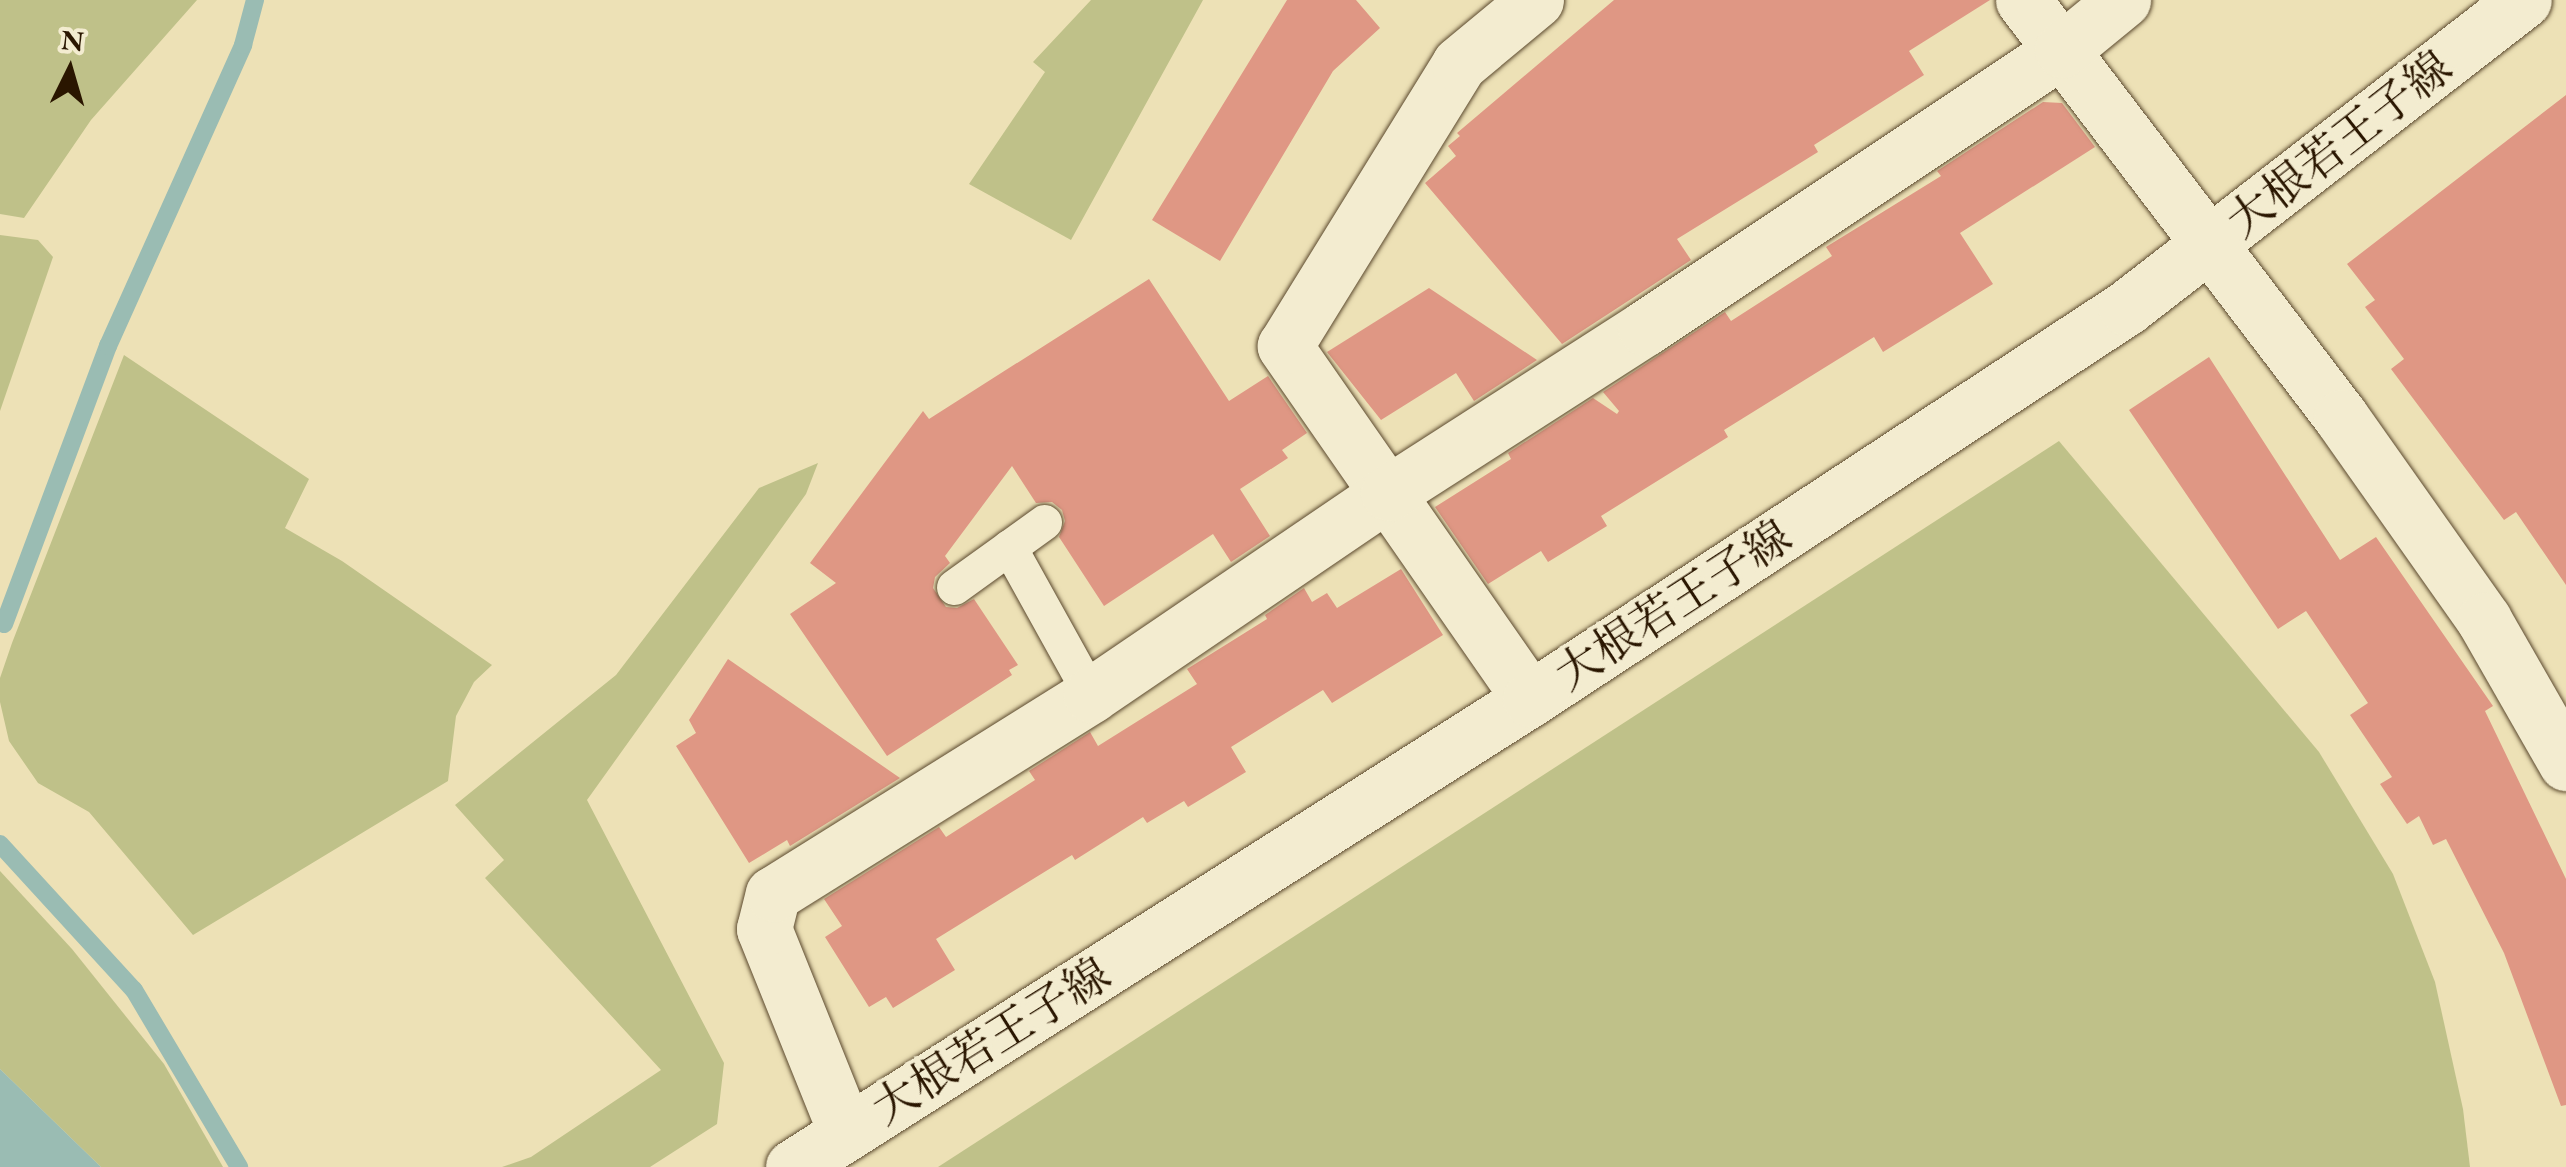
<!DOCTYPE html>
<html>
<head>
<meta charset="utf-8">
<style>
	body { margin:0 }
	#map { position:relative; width:2566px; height:1167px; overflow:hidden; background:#ede1b6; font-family:"EB Garamond","Noto Serif JP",serif }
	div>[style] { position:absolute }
	.green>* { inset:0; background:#bfc189 }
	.water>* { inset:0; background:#9abcb3 }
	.stream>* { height:18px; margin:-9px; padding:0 9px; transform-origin:9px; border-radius:9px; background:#9abcb3 }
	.building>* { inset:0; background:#df9784 }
	.roads { filter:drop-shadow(0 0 2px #5b492e) drop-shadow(0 0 2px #5b492e) }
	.lane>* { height:35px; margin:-17.5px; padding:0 17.5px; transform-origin:17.5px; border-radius:17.5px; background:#f3ecd0 }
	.street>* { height:55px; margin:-27.5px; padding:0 27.5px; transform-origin:27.5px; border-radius:27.5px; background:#f3ecd0 }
	.secondary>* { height:55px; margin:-27.5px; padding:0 27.5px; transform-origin:27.5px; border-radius:27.5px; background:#f3ecd0 }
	span { translate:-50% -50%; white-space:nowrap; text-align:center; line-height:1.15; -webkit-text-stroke:8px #f3ecd0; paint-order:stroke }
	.street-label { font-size:45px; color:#2a1600 }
	.north { position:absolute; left:20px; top:20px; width:100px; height:100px; -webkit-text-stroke:8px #f3ecd0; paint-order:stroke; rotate:5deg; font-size:28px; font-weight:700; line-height:40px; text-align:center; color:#2a1600 }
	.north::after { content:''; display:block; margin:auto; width:35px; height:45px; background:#2a1600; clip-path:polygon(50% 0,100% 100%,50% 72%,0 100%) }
</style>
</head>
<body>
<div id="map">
	<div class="green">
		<div style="clip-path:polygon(0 0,197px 0,91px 120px,24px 218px,0 214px)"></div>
		<div style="clip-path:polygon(1091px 0,1203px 0,1071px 240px,969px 184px,1045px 72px,1033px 62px)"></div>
		<div style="clip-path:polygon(0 235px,38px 240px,53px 257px,0 411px)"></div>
		<div style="clip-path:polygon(124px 355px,309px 479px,285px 528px,342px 561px,492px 665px,474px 682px,456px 716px,448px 781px,193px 935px,89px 812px,38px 783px,9px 741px,0 702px,0 678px,12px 643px)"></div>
		<div style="clip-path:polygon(2059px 441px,2319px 752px,2393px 874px,2435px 982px,2463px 1109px,2470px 1167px,938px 1167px)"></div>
		<div style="clip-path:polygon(818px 463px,806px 494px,587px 800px,724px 1063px,717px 1124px,650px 1167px,502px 1167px,531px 1157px,661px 1070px,485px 878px,504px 860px,455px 805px,616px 675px,759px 488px)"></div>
		<div style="clip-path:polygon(0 871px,72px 949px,164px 1064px,223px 1167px,101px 1167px,0 1069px)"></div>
	</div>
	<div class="water">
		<div style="clip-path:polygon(0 1069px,101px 1167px,0 1167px)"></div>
	</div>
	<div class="stream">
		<div style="left:4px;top:624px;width:297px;rotate:-69.5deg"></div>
		<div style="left:108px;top:346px;width:330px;rotate:-65.8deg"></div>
		<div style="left:243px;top:45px;width:47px;rotate:-75.1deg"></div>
		<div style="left:0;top:844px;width:198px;rotate:47.5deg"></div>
		<div style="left:134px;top:990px;width:206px;rotate:59.3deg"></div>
	</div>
	<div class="building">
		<div style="clip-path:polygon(1287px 0,1356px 0,1380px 28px,1333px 71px,1220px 261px,1152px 220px)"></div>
		<div style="clip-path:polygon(1614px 0,1990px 0,1909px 51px,1924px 75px,1814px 145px,1818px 152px,1677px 239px,1691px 260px,1562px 344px,1425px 183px,1456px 156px,1448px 146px,1460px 136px,1457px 133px)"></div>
		<div style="clip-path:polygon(2566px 95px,2566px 585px,2516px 512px,2504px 520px,2391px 369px,2404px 359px,2365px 307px,2375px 300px,2347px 264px)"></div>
		<div style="clip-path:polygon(2043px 102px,2062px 103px,2095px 147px,1960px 233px,1993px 284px,1883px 352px,1874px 337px,1724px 430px,1728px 437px,1601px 516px,1607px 526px,1548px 562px,1541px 551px,1488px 584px,1435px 507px,1511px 459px,1508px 453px,1593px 398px,1617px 414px,1619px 411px,1603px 392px,1725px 312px,1731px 321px,1832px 256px,1826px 247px,1941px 176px,1937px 171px)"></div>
		<div style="clip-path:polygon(1149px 279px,1229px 401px,1268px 376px,1307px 433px,1282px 450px,1288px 458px,1240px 489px,1270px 536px,1231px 562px,1213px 534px,1104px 606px,1059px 537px,1065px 521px,1062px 510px,1052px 502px,1036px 503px,1012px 466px,945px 556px,950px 563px,935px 577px,933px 588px,946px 607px,957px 608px,974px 599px,1018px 665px,1009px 670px,1012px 675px,887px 756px,790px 614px,836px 583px,810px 563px,923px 411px,929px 419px)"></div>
		<div style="clip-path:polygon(1429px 288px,1537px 360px,1474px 401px,1456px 373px,1381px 420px,1327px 352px)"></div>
		<div style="clip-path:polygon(2209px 357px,2340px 560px,2376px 537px,2493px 706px,2485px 711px,2566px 879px,2566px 1105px,2561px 1106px,2504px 953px,2446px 839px,2433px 845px,2419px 816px,2407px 824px,2380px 784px,2392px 777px,2350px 715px,2368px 703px,2306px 611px,2278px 629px,2129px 410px)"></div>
		<div style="clip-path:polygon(1401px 569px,1443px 635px,1332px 703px,1323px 690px,1231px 747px,1246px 772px,1188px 807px,1184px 801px,1147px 823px,1143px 817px,1075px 860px,1072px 855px,936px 939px,955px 970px,893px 1008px,886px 997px,869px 1007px,825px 937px,842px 926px,824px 899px,939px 827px,946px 837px,1035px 780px,1029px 771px,1090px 732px,1098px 746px,1197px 684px,1187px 669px,1267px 619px,1265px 615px,1304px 588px,1312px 602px,1327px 593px,1337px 608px)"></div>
		<div style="clip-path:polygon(728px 659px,900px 778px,790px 846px,787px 840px,749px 863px,676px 746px,696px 733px,689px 720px)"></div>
	</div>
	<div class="roads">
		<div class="lane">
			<div style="left:1009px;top:547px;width:169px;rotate:61deg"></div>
			<div style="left:954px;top:587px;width:111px;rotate:-35.8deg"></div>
		</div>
		<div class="street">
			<div style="left:2023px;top:0;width:524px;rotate:52.67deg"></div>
			<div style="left:2341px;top:417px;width:248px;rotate:54.8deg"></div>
			<div style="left:2484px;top:620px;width:165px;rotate:60.2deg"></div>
			<div style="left:1530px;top:699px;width:430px;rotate:-124.8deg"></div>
			<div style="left:1285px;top:346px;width:331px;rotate:-58.3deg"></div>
			<div style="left:1459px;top:64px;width:100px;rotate:-39.7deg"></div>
			<div style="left:846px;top:1133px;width:220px;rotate:-111.9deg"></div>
			<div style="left:764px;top:929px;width:36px;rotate:-76deg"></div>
			<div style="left:773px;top:894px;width:375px;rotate:-32deg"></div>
			<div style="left:1091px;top:695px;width:359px;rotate:-34.2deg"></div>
			<div style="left:1388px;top:493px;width:305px;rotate:-32.7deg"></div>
			<div style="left:1645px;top:328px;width:501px;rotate:-33.69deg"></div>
			<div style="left:2062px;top:50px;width:79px;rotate:-39.3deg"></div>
		</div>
		<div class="secondary">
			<div style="left:793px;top:1167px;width:873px;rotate:-32.42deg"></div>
			<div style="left:1530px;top:699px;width:713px;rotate:-33.27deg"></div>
			<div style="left:2126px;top:308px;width:503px;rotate:-37.74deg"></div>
		</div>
	</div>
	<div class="street-label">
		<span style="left:2339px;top:144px;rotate:-38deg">大根若王子線</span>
		<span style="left:1673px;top:605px;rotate:-33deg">大根若王子線</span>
		<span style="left:991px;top:1041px;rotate:-32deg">大根若王子線</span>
	</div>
	<div class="north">N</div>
</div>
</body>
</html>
